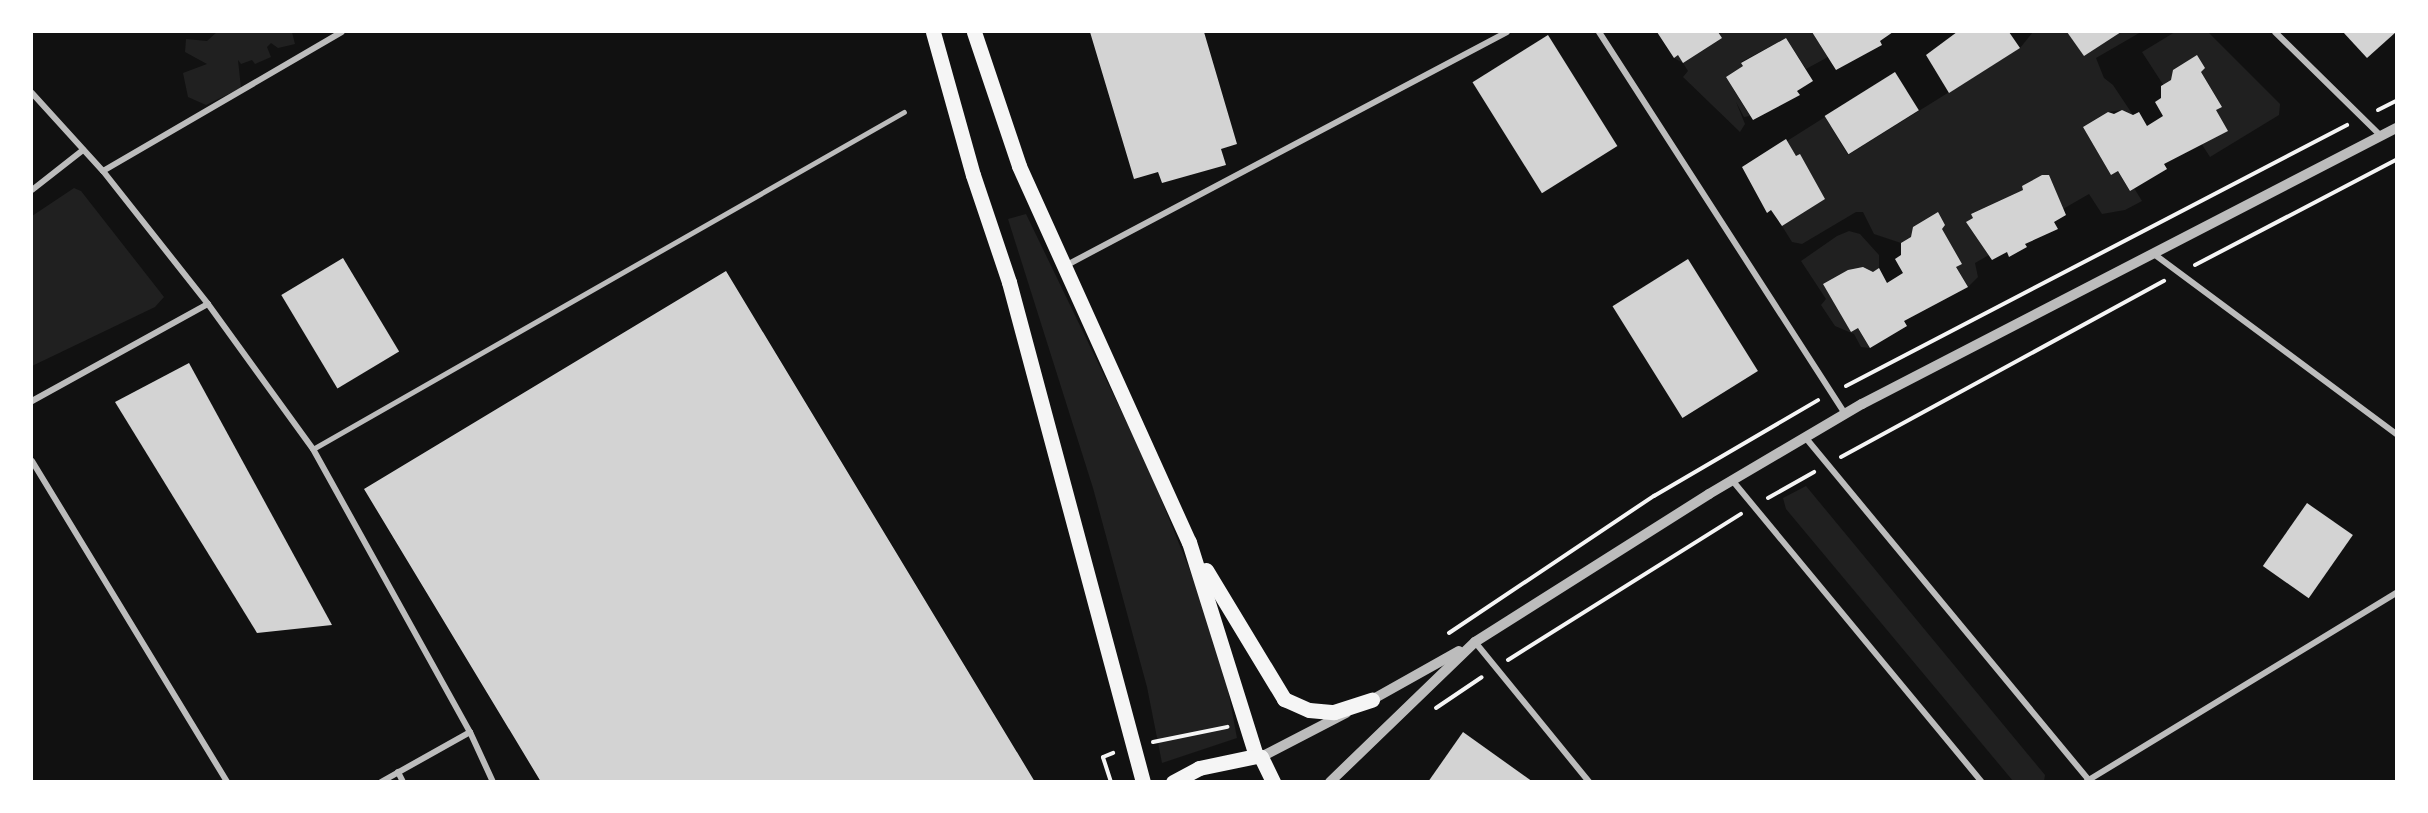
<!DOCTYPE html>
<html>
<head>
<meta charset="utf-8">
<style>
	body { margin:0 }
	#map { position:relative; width:2428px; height:813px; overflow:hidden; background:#111; font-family:Ubuntu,sans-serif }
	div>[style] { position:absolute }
	.green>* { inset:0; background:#202020 }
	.building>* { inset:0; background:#d3d3d3; transform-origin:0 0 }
	.path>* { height:4px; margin:-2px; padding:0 2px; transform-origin:2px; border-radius:2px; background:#f5f5f5 }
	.service>* { height:4.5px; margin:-2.25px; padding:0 2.25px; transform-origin:2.25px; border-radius:2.25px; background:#bcbcbc }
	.minor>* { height:6px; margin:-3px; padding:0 3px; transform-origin:3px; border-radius:3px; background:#bcbcbc }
	.tertiary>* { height:10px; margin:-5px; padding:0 5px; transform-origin:5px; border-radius:5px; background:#bcbcbc }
	.primary>* { height:15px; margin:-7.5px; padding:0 7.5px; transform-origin:7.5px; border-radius:7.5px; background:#f5f5f5 }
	span { translate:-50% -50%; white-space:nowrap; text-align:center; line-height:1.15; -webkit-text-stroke:4.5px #fff; paint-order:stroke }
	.frame { position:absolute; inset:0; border:33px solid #fff; pointer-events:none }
</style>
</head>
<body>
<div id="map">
	<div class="green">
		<div style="clip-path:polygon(217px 32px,292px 32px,295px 44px,278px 48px,271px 43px,267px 47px,271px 57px,255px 64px,252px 60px,241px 64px,238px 60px,241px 88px,206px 105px,188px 97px,183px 73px,207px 64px,185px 52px,186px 39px,207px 41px)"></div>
		<div style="clip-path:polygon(1657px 32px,1812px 32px,1828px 57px,1806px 69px,1786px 38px,1741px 62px,1743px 66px,1726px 77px,1750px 116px,1744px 117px,1736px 102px,1745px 124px,1740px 132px,1683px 77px,1688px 71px,1683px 63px,1674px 58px)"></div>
		<div style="clip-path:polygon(2033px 32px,2141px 32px,2096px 58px,2104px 78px,2113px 85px,2133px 115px,2122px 110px,2108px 112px,2083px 127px,2111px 175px,2118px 171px,2130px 191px,2134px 188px,2142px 201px,2125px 210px,2102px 214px,2089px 194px,2063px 209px,2049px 176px,2042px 175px,2022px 186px,2023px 190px,1971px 214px,1973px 218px,1967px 222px,1989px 255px,1975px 263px,1978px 277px,1968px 287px,1904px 321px,1907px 326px,1870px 348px,1861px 347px,1854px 334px,1835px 326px,1821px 305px,1826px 299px,1801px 261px,1837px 236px,1849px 231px,1860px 234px,1879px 255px,1879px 268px,1887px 283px,1903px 273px,1895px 259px,1901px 255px,1901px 243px,1874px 234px,1863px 212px,1856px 212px,1802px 244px,1792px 242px,1782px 226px,1824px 199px,1800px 155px,1796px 156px,1787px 141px,1825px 117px,1848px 155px,2020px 48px)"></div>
		<div style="clip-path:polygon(2175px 32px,2208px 32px,2280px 104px,2279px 115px,2210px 157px,2142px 52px)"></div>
		<div style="clip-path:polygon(74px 188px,81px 191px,164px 297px,155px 307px,32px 366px,32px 216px)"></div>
		<div style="clip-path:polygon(1026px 214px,1146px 462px,1195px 583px,1227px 685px,1237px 738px,1162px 763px,1147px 687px,1093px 488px,1008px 219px)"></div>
		<div style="clip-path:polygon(1806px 486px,2045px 775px,2044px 781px,2013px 781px,1786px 509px,1783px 498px)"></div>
	</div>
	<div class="building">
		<div style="clip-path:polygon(1090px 32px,1204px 32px,1237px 144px,1221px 149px,1226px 165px,1162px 183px,1158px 172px,1134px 179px)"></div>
		<div style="clip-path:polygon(1657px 32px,1718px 32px,1722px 38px,1683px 63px,1678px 55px,1674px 58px)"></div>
		<div style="clip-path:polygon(1812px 32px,1893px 32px,1880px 41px,1882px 45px,1836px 70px)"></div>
		<div style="clip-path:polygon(1957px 32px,2009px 32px,2020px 48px,1949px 93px,1926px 55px)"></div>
		<div style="clip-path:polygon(2067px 32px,2121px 32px,2084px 56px)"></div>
		<div style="clip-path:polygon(2343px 32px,2396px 32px,2367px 58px)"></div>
		<div style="left:1548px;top:35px;width:131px;height:89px;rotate:58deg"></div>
		<div style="clip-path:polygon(1786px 38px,1813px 81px,1797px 91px,1800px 95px,1753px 120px,1726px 77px,1743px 66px,1741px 63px)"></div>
		<div style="clip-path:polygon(2197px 55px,2205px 68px,2201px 72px,2222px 107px,2216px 110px,2228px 131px,2164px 164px,2167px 169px,2130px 191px,2118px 171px,2111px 175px,2083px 127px,2108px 112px,2114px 114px,2122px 110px,2133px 115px,2139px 112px,2147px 126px,2163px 116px,2155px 102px,2161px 98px,2161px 86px,2171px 80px,2173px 70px)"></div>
		<div style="left:1895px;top:72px;width:45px;height:83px;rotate:58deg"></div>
		<div style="clip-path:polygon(1786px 139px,1796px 156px,1800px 154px,1825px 199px,1782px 226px,1771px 210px,1767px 213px,1742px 167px)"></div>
		<div style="clip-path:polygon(2042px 175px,2049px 175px,2066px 215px,2054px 222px,2058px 229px,2025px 244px,2027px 247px,2009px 257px,2007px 252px,1992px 260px,1966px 222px,1973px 218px,1971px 214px,2023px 190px,2022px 186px)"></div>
		<div style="clip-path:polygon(1938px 212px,1945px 225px,1942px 229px,1962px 264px,1956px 267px,1968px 287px,1904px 321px,1907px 326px,1870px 348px,1858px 328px,1851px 332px,1823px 284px,1848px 270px,1863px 267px,1873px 272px,1879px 268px,1887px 283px,1903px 273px,1895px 259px,1901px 255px,1901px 243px,1911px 237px,1913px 227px)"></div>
		<div style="left:343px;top:258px;width:109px;height:72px;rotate:59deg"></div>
		<div style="left:1688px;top:259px;width:132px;height:89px;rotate:58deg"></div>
		<div style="clip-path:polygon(726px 271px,865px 501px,1035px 782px,541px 782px,364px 489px)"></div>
		<div style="clip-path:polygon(189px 363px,332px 625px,257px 633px,115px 402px)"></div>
		<div style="left:2307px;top:503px;width:56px;height:77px;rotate:35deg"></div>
		<div style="clip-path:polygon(1463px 732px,1533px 782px,1428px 782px)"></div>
	</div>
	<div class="path">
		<div style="left:2378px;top:110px;width:20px;rotate:-27deg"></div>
		<div style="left:2195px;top:265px;width:227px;rotate:-27.6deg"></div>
		<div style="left:1846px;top:386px;width:565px;rotate:-27.52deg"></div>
		<div style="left:1841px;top:457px;width:368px;rotate:-28.6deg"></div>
		<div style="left:1768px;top:498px;width:53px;rotate:-29.5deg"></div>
		<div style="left:1449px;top:633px;width:247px;rotate:-33.8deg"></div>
		<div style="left:1654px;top:496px;width:190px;rotate:-30.3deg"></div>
		<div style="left:1508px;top:660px;width:275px;rotate:-32.1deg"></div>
		<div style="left:1436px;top:708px;width:55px;rotate:-34deg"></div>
		<div style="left:1153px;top:742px;width:76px;rotate:-11.5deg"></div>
		<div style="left:1111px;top:782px;width:26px;rotate:-108deg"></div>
		<div style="left:1103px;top:757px;width:11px;rotate:-22deg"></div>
	</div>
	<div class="service">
		<div style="left:313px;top:449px;width:680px;rotate:-29.69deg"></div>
	</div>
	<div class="minor">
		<div style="left:1599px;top:32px;width:454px;rotate:57.2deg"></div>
		<div style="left:2275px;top:32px;width:148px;rotate:44.5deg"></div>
		<div style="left:32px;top:93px;width:105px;rotate:47.7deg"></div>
		<div style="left:103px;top:171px;width:169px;rotate:51.7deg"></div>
		<div style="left:208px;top:304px;width:179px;rotate:54.1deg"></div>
		<div style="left:313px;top:449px;width:324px;rotate:61deg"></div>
		<div style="left:470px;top:732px;width:55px;rotate:65.3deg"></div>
		<div style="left:103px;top:171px;width:276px;rotate:-30.2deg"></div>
		<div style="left:32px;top:190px;width:65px;rotate:-38.1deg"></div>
		<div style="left:2154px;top:254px;width:302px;rotate:36.6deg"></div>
		<div style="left:1065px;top:266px;width:500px;rotate:-27.9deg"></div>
		<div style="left:32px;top:401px;width:201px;rotate:-28.9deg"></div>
		<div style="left:1805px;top:437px;width:447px;rotate:50.4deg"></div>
		<div style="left:32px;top:461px;width:376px;rotate:58.7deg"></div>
		<div style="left:1732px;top:480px;width:392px;rotate:50.4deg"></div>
		<div style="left:1475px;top:642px;width:181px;rotate:50.8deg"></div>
		<div style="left:398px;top:772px;width:11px;rotate:63deg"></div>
		<div style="left:2087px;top:781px;width:362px;rotate:-31.3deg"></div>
		<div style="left:381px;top:782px;width:102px;rotate:-29.3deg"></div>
	</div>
	<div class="tertiary">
		<div style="left:1368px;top:702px;width:104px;rotate:-29.3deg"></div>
		<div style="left:1261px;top:757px;width:96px;rotate:-27.4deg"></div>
		<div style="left:1330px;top:782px;width:202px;rotate:-44deg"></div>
		<div style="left:1475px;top:642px;width:277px;rotate:-32.3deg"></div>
		<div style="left:1709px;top:494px;width:178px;rotate:-30.5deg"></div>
		<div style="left:1862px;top:404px;width:601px;rotate:-27.33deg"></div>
	</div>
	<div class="primary">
		<div style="left:933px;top:32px;width:148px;rotate:74.4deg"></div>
		<div style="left:973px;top:175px;width:113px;rotate:71.4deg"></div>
		<div style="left:1009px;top:282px;width:518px;rotate:75deg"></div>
		<div style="left:974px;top:32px;width:141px;rotate:71.4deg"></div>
		<div style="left:1019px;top:166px;width:413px;rotate:65.7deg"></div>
		<div style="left:1189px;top:542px;width:224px;rotate:72.6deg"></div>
		<div style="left:1206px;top:570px;width:151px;rotate:58.8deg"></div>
		<div style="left:1284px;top:699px;width:27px;rotate:24deg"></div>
		<div style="left:1309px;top:710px;width:25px;rotate:5deg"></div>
		<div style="left:1334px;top:712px;width:40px;rotate:-18deg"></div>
		<div style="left:1173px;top:782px;width:30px;rotate:-28deg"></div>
		<div style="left:1199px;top:768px;width:58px;rotate:-11.9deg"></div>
		<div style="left:1256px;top:756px;width:5px;rotate:11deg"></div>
		<div style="left:1261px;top:757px;width:28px;rotate:64deg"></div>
	</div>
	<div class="frame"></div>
</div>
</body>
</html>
